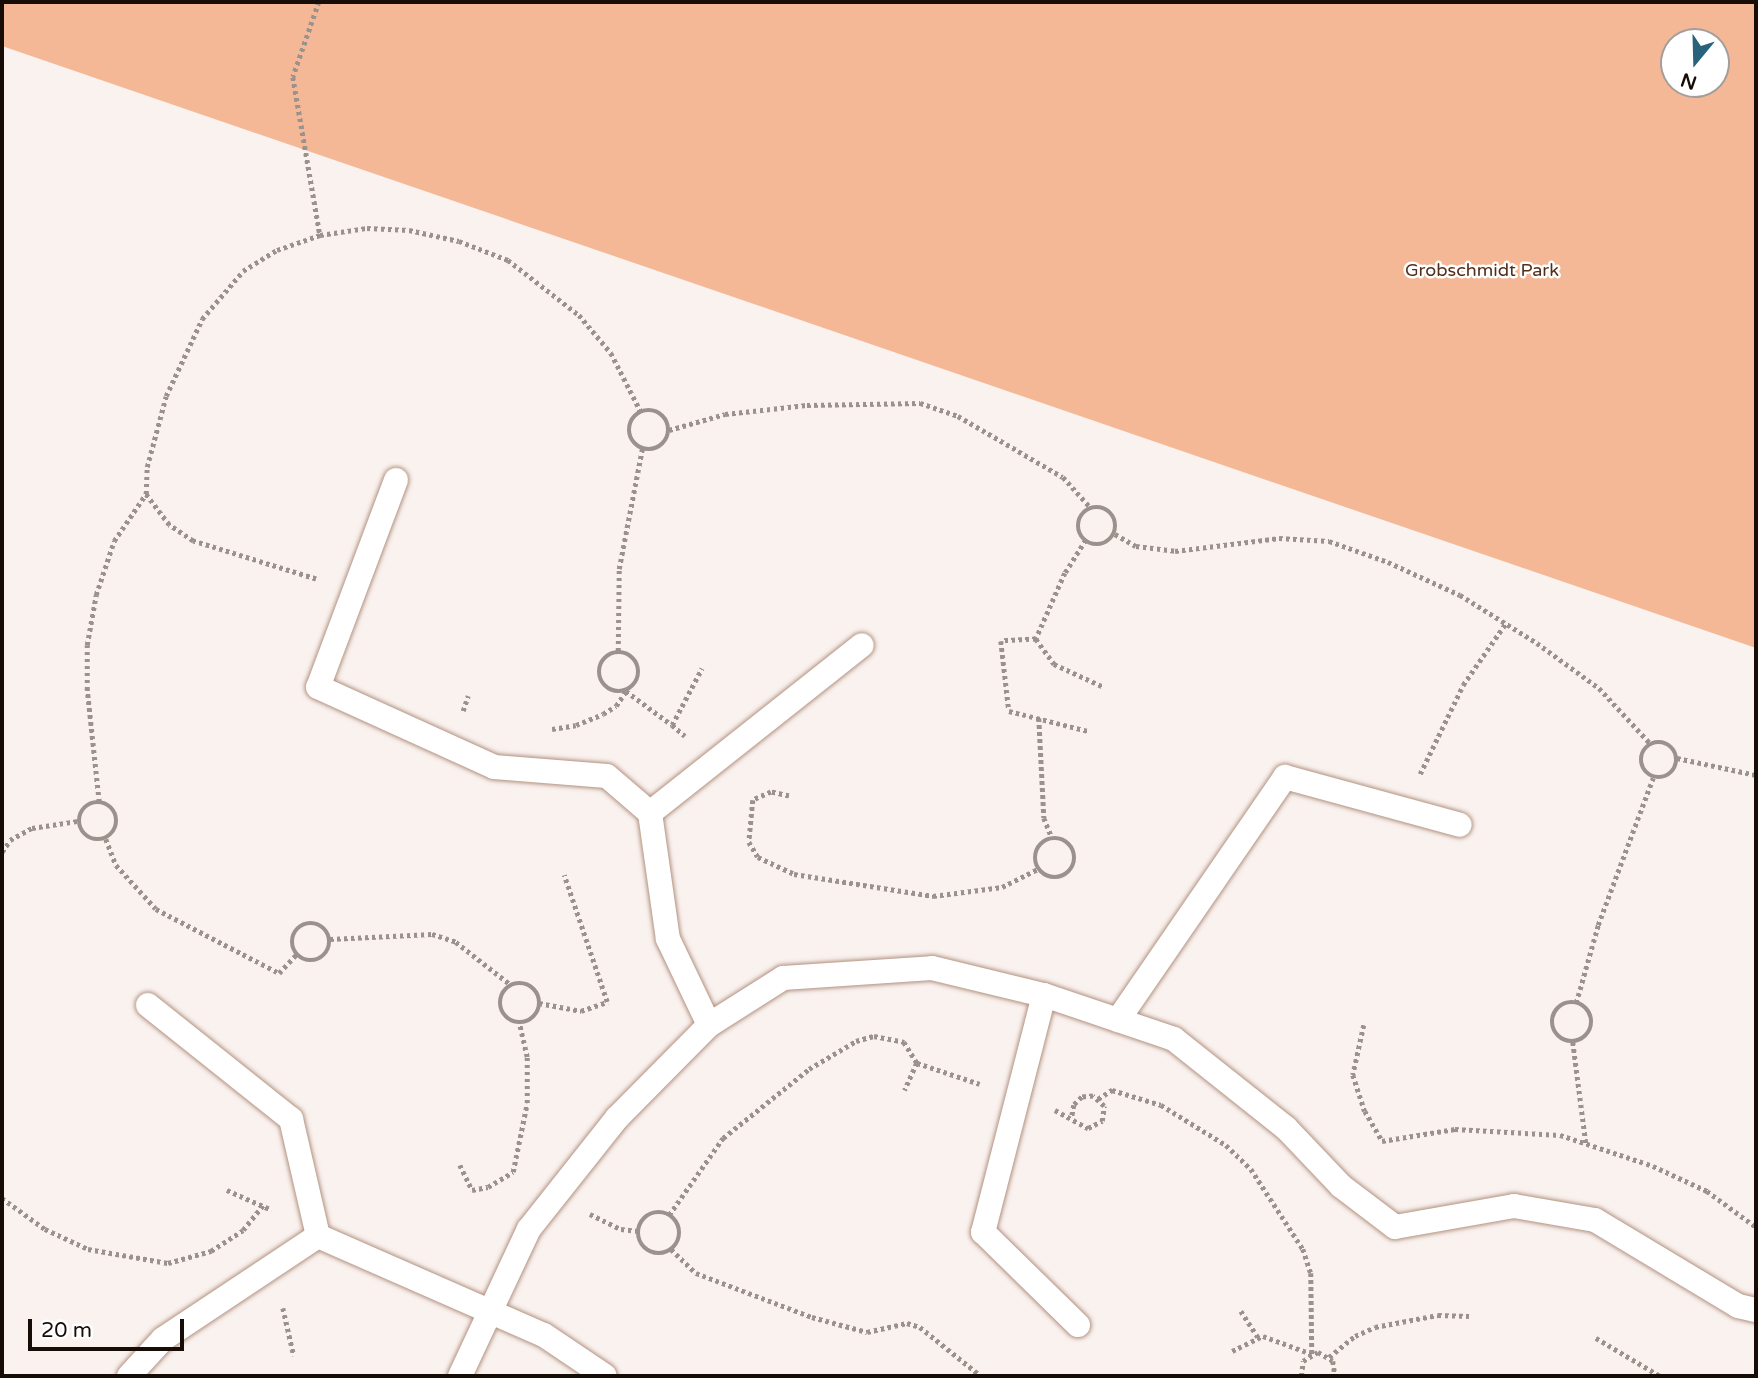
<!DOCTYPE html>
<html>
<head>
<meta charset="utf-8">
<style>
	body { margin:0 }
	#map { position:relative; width:1758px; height:1378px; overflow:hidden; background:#faf2ef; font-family:"Varela Round",sans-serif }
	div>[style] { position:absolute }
	.green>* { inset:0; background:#f5b896 }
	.path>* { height:4.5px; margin-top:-2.25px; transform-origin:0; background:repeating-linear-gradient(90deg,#9b928d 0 3.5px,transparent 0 7px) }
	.path>.ring { margin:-2.25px; padding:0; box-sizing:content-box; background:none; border:4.5px solid #9b928d; border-radius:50% }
	.roads { filter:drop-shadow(0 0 2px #b29280) drop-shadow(0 0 2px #b29280) }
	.lane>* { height:24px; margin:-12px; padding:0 12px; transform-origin:12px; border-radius:12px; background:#fff }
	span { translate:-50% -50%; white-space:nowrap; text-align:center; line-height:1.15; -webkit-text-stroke:5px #fff; paint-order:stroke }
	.park-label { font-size:18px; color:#532e18 }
	.frame { position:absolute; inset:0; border:4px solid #180c06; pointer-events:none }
	.north { position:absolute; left:1660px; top:28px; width:70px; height:70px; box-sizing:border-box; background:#fff; border:2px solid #a39e9b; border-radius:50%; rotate:199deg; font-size:19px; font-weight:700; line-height:28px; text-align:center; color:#180c06 }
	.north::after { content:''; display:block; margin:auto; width:24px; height:32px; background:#29627b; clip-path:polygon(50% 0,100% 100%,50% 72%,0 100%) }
	.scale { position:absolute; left:28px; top:1319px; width:156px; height:32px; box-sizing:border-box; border:4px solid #180c06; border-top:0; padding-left:9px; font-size:21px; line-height:24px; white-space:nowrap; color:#180c06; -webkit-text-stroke:5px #fff; paint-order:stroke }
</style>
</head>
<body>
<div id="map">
	<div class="green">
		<div style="clip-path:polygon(evenodd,2px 2px,1756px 2px,1756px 648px,2px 46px,2px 2px,1674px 42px,1716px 42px,1716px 84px,1674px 84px,1674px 42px)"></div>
	</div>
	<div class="path">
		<div style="left:319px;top:2px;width:79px;rotate:109.1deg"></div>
		<div style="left:293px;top:77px;width:160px;rotate:80.3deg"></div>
		<div class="ring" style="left:629px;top:410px;width:35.5px;height:35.5px"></div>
		<div style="left:669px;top:430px;width:58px;rotate:-15.9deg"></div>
		<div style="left:725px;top:414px;width:82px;rotate:-6.3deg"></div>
		<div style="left:807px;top:405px;width:113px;rotate:-1deg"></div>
		<div style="left:920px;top:403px;width:40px;rotate:18.9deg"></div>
		<div style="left:958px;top:416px;width:121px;rotate:30.2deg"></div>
		<div style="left:1063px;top:477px;width:42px;rotate:47.9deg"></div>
		<div class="ring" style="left:1078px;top:507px;width:33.5px;height:33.5px"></div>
		<div style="left:1115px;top:534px;width:24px;rotate:30deg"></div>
		<div style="left:1136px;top:546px;width:39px;rotate:7deg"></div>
		<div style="left:1175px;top:551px;width:105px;rotate:-7.1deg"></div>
		<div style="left:1279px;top:538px;width:50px;rotate:3.4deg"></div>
		<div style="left:1329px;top:541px;width:63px;rotate:19.6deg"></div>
		<div style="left:1388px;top:562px;width:79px;rotate:24.6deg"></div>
		<div style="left:1460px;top:595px;width:91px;rotate:31.9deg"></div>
		<div style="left:1537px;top:643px;width:77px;rotate:36deg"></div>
		<div style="left:1599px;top:688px;width:75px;rotate:47.2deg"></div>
		<div style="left:1086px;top:540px;width:39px;rotate:122deg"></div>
		<div style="left:1065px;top:573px;width:72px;rotate:113.7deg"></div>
		<div style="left:1036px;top:639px;width:31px;rotate:54deg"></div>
		<div style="left:1054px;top:664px;width:55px;rotate:24.7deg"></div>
		<div style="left:316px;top:579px;width:129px;rotate:-162.8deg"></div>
		<div style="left:193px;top:541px;width:29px;rotate:-146deg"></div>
		<div style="left:169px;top:525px;width:39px;rotate:-127deg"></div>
		<div style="left:146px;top:494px;width:27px;rotate:-88deg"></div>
		<div style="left:147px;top:467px;width:73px;rotate:-75deg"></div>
		<div style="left:166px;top:396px;width:85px;rotate:-64.9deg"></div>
		<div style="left:202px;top:319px;width:63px;rotate:-49.5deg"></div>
		<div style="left:243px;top:271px;width:40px;rotate:-32deg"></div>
		<div style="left:277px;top:250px;width:46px;rotate:-19.2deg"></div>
		<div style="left:320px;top:235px;width:48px;rotate:-8.5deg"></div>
		<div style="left:367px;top:228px;width:42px;rotate:2.7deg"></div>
		<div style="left:409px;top:230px;width:51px;rotate:12.4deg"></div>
		<div style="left:459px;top:241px;width:53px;rotate:21.2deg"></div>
		<div style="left:508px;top:260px;width:90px;rotate:37.8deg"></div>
		<div style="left:579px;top:315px;width:50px;rotate:49.9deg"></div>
		<div style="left:611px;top:353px;width:66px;rotate:63deg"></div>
		<div style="left:1036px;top:639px;width:35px;rotate:177deg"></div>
		<div style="left:1001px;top:641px;width:70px;rotate:83.5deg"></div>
		<div style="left:1009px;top:711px;width:81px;rotate:14.2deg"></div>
		<div style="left:618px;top:651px;width:82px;rotate:-89.3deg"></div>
		<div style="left:619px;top:569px;width:122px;rotate:-79.1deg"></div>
		<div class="ring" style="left:599px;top:652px;width:35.5px;height:35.5px"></div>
		<div style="left:463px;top:711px;width:16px;rotate:-72deg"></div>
		<div style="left:1039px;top:718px;width:100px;rotate:87.1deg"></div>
		<div style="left:1044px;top:818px;width:22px;rotate:68deg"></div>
		<div style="left:672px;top:725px;width:17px;rotate:40deg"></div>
		<div style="left:552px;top:729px;width:24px;rotate:-9deg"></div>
		<div style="left:576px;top:725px;width:29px;rotate:-22deg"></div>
		<div style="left:603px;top:714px;width:15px;rotate:-32deg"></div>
		<div style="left:616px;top:706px;width:18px;rotate:-56deg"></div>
		<div style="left:626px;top:691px;width:57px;rotate:36.5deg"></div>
		<div style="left:672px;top:725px;width:64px;rotate:-62.2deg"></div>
		<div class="ring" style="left:1641px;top:742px;width:31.5px;height:31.5px"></div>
		<div style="left:1677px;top:758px;width:81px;rotate:12.1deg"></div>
		<div style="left:1420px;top:774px;width:99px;rotate:-64.2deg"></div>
		<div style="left:1463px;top:685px;width:75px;rotate:-55.3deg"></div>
		<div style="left:789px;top:796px;width:18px;rotate:-167deg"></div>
		<div style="left:771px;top:792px;width:20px;rotate:156deg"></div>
		<div style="left:753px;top:800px;width:42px;rotate:95.4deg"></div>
		<div style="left:749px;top:842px;width:17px;rotate:59deg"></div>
		<div style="left:758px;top:857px;width:40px;rotate:25deg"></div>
		<div style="left:794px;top:874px;width:141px;rotate:9deg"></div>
		<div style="left:933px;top:896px;width:70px;rotate:-7.4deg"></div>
		<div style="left:1002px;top:887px;width:40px;rotate:-26.6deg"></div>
		<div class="ring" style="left:79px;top:802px;width:33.5px;height:33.5px"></div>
		<div style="left:99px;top:802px;width:113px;rotate:-96.1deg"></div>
		<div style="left:87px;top:690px;width:45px;rotate:-90deg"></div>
		<div style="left:87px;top:645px;width:51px;rotate:-79.8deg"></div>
		<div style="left:96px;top:595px;width:57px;rotate:-71.6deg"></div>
		<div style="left:114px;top:541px;width:57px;rotate:-55.8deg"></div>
		<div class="ring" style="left:1035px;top:838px;width:35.5px;height:35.5px"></div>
		<div style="left:106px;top:839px;width:28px;rotate:69deg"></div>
		<div style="left:116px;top:865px;width:59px;rotate:47.7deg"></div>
		<div style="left:156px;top:909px;width:139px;rotate:27.5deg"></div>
		<div style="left:279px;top:973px;width:26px;rotate:-47deg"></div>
		<div style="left:2px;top:852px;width:14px;rotate:-56deg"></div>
		<div style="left:10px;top:840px;width:25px;rotate:-29deg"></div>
		<div style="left:32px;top:828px;width:47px;rotate:-8.7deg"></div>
		<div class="ring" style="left:292px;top:923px;width:33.5px;height:33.5px"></div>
		<div style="left:330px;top:939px;width:102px;rotate:-2.8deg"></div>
		<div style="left:432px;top:934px;width:25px;rotate:18deg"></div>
		<div style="left:456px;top:942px;width:70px;rotate:38deg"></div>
		<div class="ring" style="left:500px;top:983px;width:35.5px;height:35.5px"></div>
		<div class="ring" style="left:1552px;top:1002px;width:35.5px;height:35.5px"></div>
		<div style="left:539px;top:1003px;width:43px;rotate:10.8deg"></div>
		<div style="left:581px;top:1011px;width:28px;rotate:-19deg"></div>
		<div style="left:607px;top:1002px;width:134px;rotate:-108.7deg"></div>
		<div style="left:1576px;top:1003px;width:81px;rotate:-74.2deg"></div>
		<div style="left:1598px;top:925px;width:157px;rotate:-69.5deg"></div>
		<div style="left:1364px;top:1025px;width:51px;rotate:102.4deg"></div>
		<div style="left:1353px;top:1075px;width:38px;rotate:72deg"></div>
		<div style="left:1365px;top:1111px;width:34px;rotate:60deg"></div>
		<div style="left:1382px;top:1141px;width:74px;rotate:-9.3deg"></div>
		<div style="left:1455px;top:1129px;width:105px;rotate:3.3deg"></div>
		<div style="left:1560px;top:1135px;width:98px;rotate:18.4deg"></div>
		<div style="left:1653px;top:1166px;width:60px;rotate:24.8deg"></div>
		<div style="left:1707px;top:1191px;width:61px;rotate:36.3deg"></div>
		<div style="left:1573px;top:1042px;width:102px;rotate:82.7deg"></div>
		<div style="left:917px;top:1063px;width:66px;rotate:18.4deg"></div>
		<div style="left:1098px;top:1099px;width:17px;rotate:-33deg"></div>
		<div style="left:1112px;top:1090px;width:51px;rotate:17deg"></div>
		<div style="left:1161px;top:1105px;width:76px;rotate:31.6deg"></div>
		<div style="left:1226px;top:1145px;width:35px;rotate:44deg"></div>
		<div style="left:1251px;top:1169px;width:95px;rotate:57deg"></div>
		<div style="left:1303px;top:1249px;width:25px;rotate:72deg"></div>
		<div style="left:1311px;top:1273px;width:81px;rotate:89.3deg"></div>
		<div style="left:1055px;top:1110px;width:38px;rotate:29deg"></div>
		<div style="left:1088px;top:1128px;width:16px;rotate:-27deg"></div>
		<div style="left:1102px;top:1121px;width:15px;rotate:-82deg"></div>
		<div style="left:1104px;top:1106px;width:15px;rotate:-138deg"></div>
		<div style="left:1093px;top:1096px;width:11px;rotate:175deg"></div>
		<div style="left:1082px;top:1097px;width:11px;rotate:135deg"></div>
		<div style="left:1074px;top:1105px;width:11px;rotate:100deg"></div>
		<div style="left:460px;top:1165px;width:28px;rotate:64deg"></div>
		<div style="left:472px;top:1190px;width:16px;rotate:-11deg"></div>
		<div style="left:488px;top:1187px;width:29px;rotate:-31deg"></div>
		<div style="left:513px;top:1172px;width:70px;rotate:-78.5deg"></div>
		<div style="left:527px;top:1103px;width:46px;rotate:-90deg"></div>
		<div style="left:527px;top:1057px;width:35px;rotate:-103deg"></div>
		<div style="left:227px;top:1190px;width:49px;rotate:24deg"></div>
		<div style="left:2px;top:1198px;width:53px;rotate:35.8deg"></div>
		<div style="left:45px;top:1229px;width:47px;rotate:24.9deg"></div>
		<div style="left:88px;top:1249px;width:81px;rotate:9.9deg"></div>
		<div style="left:168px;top:1263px;width:45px;rotate:-15.6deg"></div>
		<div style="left:211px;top:1251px;width:38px;rotate:-33deg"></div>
		<div style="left:243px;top:1230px;width:32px;rotate:-51deg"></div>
		<div class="ring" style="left:638px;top:1212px;width:37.5px;height:37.5px"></div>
		<div style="left:590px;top:1214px;width:34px;rotate:26deg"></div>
		<div style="left:621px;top:1229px;width:17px;rotate:7deg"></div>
		<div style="left:669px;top:1215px;width:94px;rotate:-55deg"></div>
		<div style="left:723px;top:1138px;width:110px;rotate:-38.7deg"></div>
		<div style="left:809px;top:1069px;width:55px;rotate:-30.8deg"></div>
		<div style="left:856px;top:1041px;width:19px;rotate:-16deg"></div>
		<div style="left:874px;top:1036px;width:31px;rotate:11deg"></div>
		<div style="left:904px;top:1042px;width:25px;rotate:58deg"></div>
		<div style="left:917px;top:1063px;width:30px;rotate:114deg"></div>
		<div style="left:671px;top:1249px;width:35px;rotate:44deg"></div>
		<div style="left:696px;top:1273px;width:124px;rotate:20.8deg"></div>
		<div style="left:812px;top:1317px;width:57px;rotate:15.3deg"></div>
		<div style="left:867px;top:1332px;width:41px;rotate:-12.7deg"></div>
		<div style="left:907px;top:1323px;width:14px;rotate:17deg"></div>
		<div style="left:920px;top:1327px;width:78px;rotate:38.8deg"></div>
		<div style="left:283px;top:1308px;width:49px;rotate:77.1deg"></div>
		<div style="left:1241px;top:1311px;width:31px;rotate:57deg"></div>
		<div style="left:1596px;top:1338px;width:74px;rotate:30.7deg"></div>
		<div style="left:1232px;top:1351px;width:34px;rotate:-26deg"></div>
		<div style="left:1263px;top:1336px;width:52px;rotate:20.2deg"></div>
		<div style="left:1329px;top:1357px;width:33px;rotate:-39deg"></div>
		<div style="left:1355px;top:1336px;width:22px;rotate:-24deg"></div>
		<div style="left:1375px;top:1327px;width:64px;rotate:-10.8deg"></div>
		<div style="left:1438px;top:1315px;width:31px;rotate:2deg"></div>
		<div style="left:1301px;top:1376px;width:15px;rotate:-82deg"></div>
		<div style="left:1303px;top:1361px;width:17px;rotate:-31deg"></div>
		<div style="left:1318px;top:1352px;width:17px;rotate:31deg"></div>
		<div style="left:1333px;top:1361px;width:15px;rotate:82deg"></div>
	</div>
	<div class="roads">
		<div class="lane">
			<div style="left:396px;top:480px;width:221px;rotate:110.6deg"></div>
			<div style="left:318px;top:687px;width:193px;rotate:24.4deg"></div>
			<div style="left:494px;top:767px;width:113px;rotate:4.6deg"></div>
			<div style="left:607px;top:776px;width:57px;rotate:40.7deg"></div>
			<div style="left:650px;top:813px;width:127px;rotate:81.9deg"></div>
			<div style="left:668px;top:939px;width:95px;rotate:64.5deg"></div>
			<div style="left:650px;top:813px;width:270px;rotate:-38.4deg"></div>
			<div style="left:1044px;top:995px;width:245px;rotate:104.4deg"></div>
			<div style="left:983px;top:1232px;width:133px;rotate:44.4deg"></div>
			<div style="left:148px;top:1005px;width:183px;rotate:38.6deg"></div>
			<div style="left:291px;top:1119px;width:120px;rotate:77deg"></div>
			<div style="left:1118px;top:1020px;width:295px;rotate:-55.5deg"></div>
			<div style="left:1285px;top:777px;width:181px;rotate:15.3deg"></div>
			<div style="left:129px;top:1376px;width:50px;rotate:-47.4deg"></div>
			<div style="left:163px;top:1339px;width:186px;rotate:-33.6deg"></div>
			<div style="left:318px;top:1236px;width:247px;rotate:23.7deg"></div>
			<div style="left:544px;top:1335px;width:73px;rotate:33.9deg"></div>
			<div style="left:460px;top:1376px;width:162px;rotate:-64.9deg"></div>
			<div style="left:529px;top:1229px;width:142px;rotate:-51.6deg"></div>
			<div style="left:617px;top:1118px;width:131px;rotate:-45.3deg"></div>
			<div style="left:709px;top:1025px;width:88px;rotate:-32.4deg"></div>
			<div style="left:783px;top:978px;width:149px;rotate:-3.8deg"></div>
			<div style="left:932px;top:968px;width:115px;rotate:13.6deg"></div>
			<div style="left:1044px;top:995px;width:137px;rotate:18.7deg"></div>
			<div style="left:1174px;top:1039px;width:143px;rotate:38.5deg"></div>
			<div style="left:1286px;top:1128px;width:80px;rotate:46.5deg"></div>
			<div style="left:1341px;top:1186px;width:68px;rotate:37.2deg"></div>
			<div style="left:1395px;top:1227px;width:121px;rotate:-10deg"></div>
			<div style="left:1514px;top:1206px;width:82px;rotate:9.8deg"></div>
			<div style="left:1595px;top:1220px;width:167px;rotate:31deg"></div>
			<div style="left:1738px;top:1306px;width:18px;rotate:13deg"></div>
		</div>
	</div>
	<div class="park-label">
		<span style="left:1482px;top:270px">Grobschmidt Park</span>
	</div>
	<div class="frame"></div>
	<div class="north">N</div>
	<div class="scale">20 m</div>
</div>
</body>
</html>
